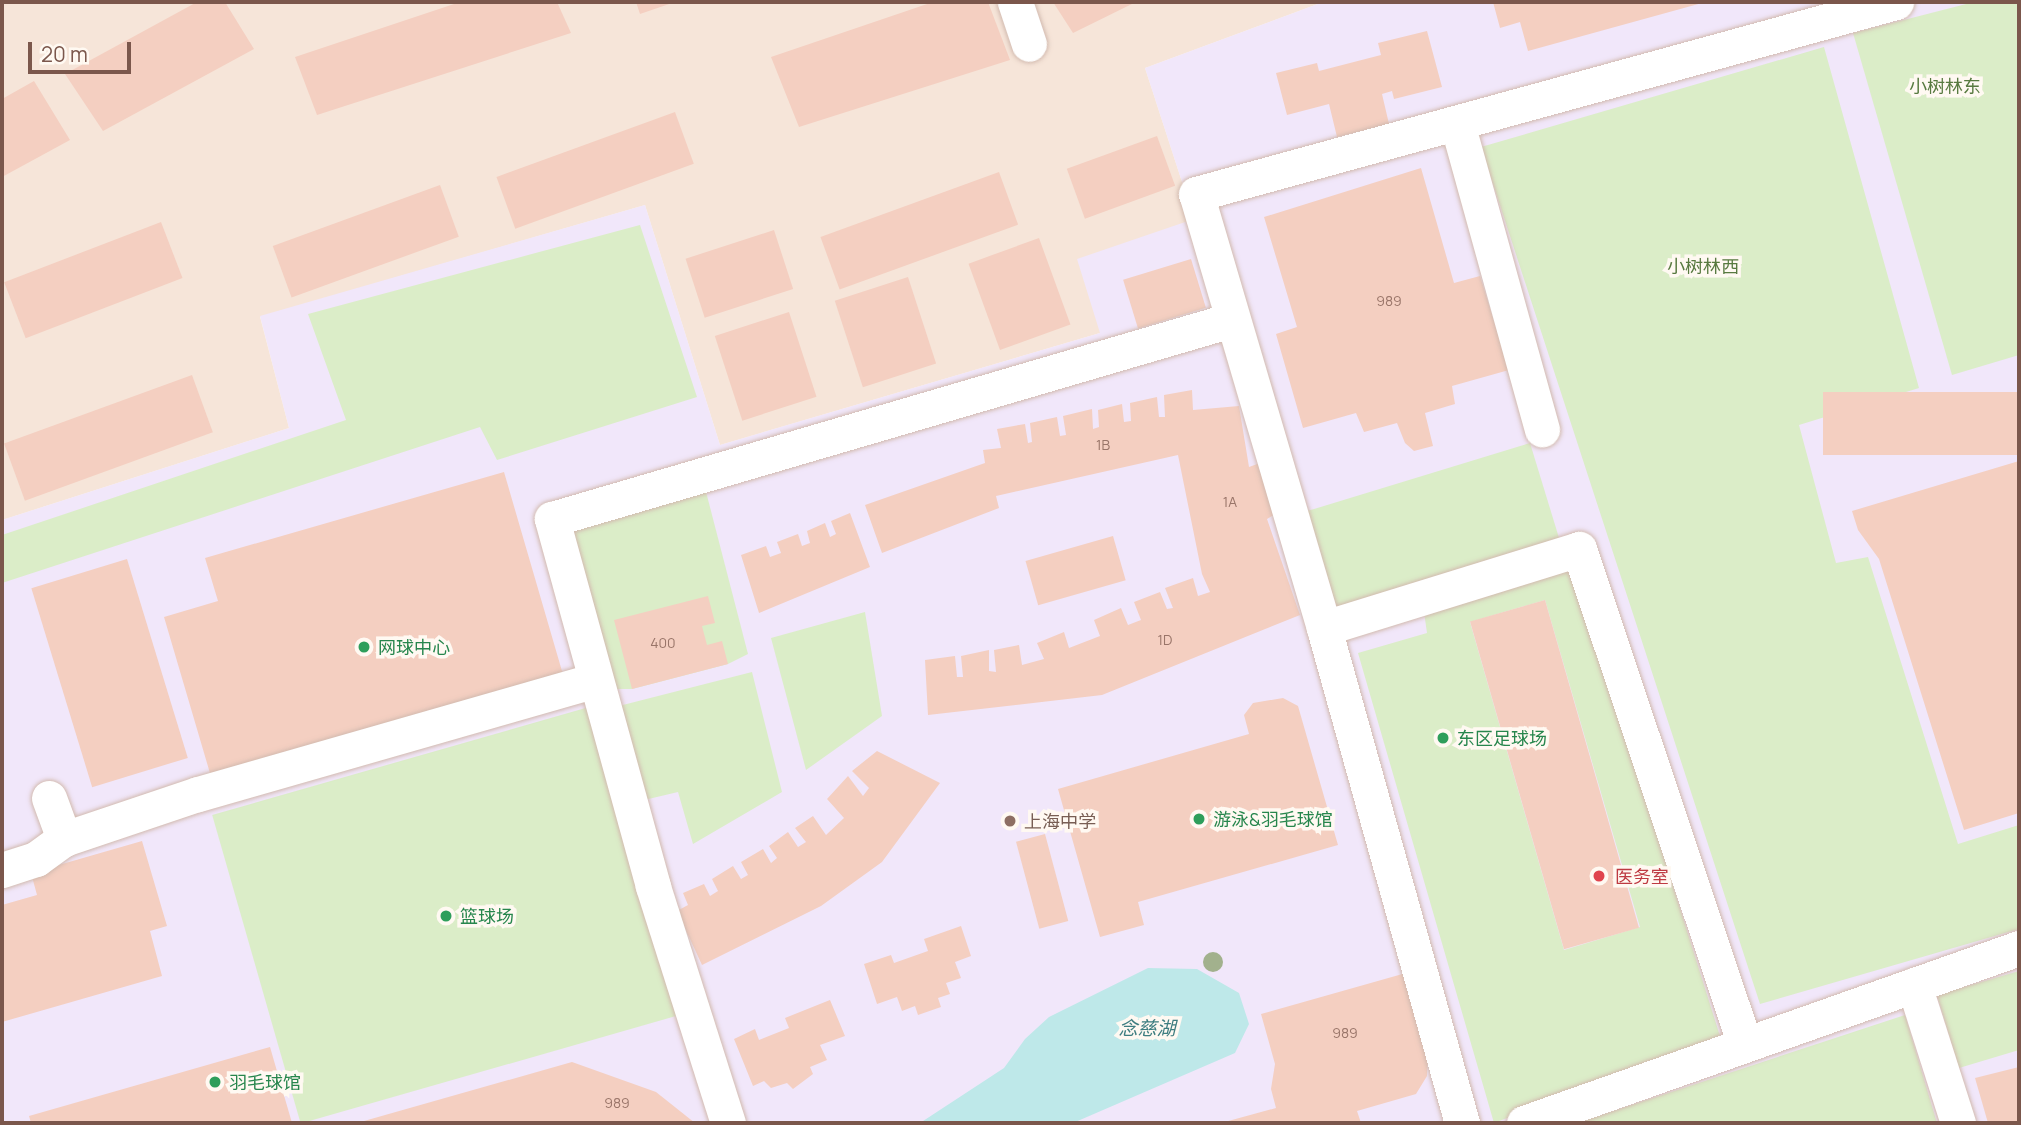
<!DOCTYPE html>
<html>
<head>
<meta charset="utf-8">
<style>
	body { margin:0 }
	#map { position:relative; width:2021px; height:1125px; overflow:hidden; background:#fdf4eb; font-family:Manrope,"Noto Sans SC",sans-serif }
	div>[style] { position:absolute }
	.residential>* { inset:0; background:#f6e5d9 }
	.education>* { inset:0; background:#f1e7fa }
	.green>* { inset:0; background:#dbedc8; transform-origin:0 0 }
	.water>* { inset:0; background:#bee8e9 }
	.building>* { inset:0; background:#f4cfc1; transform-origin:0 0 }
	.roads { filter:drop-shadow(0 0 2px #d2baaf) drop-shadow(0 0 2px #d2baaf) }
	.minor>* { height:35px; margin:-17.5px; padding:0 17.5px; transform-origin:17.5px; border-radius:17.5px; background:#fff }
	.trees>* { width:20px; height:20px; margin:-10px; border-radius:50%; background:#a2b18d }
	.dots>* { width:19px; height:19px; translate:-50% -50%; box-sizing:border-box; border:4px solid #fff9f2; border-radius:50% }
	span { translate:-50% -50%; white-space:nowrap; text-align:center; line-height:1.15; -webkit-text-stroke:7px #fff9f2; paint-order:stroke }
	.number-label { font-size:14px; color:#997569 }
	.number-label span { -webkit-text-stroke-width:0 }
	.park-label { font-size:18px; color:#587a40 }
	.leisure-label { font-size:18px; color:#27864d }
	.left { translate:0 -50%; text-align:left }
	.education-label { font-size:18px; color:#785e54 }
	.health-label { font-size:18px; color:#be3a42 }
	.water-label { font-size:19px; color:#3e7d80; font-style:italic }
	.frame { position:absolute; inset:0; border:4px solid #7b574c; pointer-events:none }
	.scale { position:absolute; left:28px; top:42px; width:103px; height:32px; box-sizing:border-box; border:4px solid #7b574c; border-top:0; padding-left:9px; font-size:21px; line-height:24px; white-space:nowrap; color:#7b574c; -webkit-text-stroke:5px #fff9f2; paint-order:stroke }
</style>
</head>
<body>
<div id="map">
	<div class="residential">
		<div style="clip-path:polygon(2px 2px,1323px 2px,1145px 68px,1194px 219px,1100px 333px,720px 445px,645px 205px,260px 317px,289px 428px,2px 520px)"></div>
	</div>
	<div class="education">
		<div style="clip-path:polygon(1323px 2px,2019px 2px,2019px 1123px,2px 1123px,2px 520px,289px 428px,260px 316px,645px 205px,720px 445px,1100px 333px,1077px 259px,1194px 219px,1145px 68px)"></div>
	</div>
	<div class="green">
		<div style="clip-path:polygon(1974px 2px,2019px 2px,2019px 355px,1952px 375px,1853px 33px)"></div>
		<div style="clip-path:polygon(1824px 47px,1919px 388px,1799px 425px,1836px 563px,1868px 557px,1958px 844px,2019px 825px,2019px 929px,1760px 1004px,1481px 147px)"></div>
		<div style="clip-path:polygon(640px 225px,697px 397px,497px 460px,480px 427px,2px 583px,2px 535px,346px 420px,308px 314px)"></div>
		<div style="left:1530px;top:443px;width:109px;height:233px;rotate:73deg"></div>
		<div style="clip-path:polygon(704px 484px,748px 654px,728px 664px,632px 689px,607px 689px,561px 525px)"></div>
		<div style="clip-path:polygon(evenodd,1572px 564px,1720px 1036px,1494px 1123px,1358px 653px,1427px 633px,1424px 612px,1572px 564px,1545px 600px,1640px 927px,1564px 950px,1470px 622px,1545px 600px)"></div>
		<div style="clip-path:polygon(865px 612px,882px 716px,806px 770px,771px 638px)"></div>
		<div style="clip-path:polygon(752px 672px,782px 792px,693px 844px,678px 792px,640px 801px,615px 707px)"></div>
		<div style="left:589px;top:707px;width:321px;height:392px;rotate:74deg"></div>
		<div style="clip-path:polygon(2019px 971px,2019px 1050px,1959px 1068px,1937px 995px)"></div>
		<div style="clip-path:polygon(1905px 1015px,1937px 1123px,1577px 1123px)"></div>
	</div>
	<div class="water">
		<div style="clip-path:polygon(1148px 968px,1197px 969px,1239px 993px,1249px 1024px,1235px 1053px,1073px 1123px,920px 1123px,1004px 1068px,1025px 1039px,1049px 1017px)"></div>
	</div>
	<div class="building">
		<div style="clip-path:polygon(197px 2px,225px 2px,254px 49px,103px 131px,65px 74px)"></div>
		<div style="clip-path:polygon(460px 2px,557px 2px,571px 33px,317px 115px,295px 57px)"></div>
		<div style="clip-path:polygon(636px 2px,675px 2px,640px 14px)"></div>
		<div style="clip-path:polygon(933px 2px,988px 2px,1010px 60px,799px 127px,771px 57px)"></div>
		<div style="clip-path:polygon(1053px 2px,1136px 2px,1073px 33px)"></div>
		<div style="clip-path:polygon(1493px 2px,1702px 2px,1702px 3px,1528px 51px,1520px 22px,1500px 28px)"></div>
		<div style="clip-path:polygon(1427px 31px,1442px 87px,1394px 99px,1392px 91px,1382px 94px,1389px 124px,1337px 137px,1329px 104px,1287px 115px,1276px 73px,1317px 63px,1319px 71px,1381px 55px,1378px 43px)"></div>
		<div style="clip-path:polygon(34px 81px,70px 140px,2px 177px,2px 99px)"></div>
		<div style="left:675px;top:112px;width:55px;height:190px;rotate:70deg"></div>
		<div style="left:1157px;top:136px;width:53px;height:96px;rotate:70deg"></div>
		<div style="clip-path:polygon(1421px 168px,1454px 283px,1480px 276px,1509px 370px,1452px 386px,1455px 404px,1425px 413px,1433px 446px,1414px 451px,1405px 443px,1397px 423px,1364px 432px,1356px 413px,1303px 428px,1276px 334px,1297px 327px,1264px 217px)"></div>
		<div style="left:999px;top:172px;width:56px;height:190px;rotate:70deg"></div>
		<div style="left:440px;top:185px;width:55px;height:178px;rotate:70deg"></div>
		<div style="left:161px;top:222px;width:60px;height:168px;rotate:69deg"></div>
		<div style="left:774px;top:230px;width:62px;height:93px;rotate:72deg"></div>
		<div style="left:1039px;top:238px;width:92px;height:75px;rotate:70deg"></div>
		<div style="left:1191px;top:259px;width:51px;height:71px;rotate:73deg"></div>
		<div style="left:908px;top:277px;width:91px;height:77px;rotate:72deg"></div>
		<div style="left:789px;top:312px;width:89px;height:78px;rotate:72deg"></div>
		<div style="left:192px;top:375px;width:61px;height:200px;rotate:70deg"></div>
		<div style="clip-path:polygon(1192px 390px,1193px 410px,1239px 406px,1249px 467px,1260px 463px,1275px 514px,1267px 519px,1300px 615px,1102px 695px,928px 715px,925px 660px,955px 656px,957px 677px,963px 677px,961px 656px,989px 650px,989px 671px,996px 672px,994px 650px,1019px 645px,1022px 665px,1044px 659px,1037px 643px,1064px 632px,1069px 648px,1100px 636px,1094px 620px,1121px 608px,1128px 625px,1141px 620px,1134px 602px,1160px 592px,1167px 609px,1173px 608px,1165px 588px,1193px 578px,1198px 596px,1210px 592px,1202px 574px,1178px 455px,996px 496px,999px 508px,882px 553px,865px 505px,985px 463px,983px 450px,1001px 448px,997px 429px,1025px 424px,1028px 443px,1032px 442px,1030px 423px,1057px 417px,1060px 436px,1066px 435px,1063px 416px,1092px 409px,1093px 429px,1099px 427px,1098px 410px,1122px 404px,1124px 422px,1131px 421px,1130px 403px,1157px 397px,1159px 417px,1165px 417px,1164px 395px)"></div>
		<div style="left:2019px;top:392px;width:63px;height:196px;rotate:90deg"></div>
		<div style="clip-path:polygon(2019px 461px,2019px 813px,1964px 830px,1879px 559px,1858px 530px,1852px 511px)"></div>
		<div style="clip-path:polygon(504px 472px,564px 678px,212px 780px,164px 617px,218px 601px,205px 558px)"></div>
		<div style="clip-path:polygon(850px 513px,870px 567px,759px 613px,741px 555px,766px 546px,770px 557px,781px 553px,777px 542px,798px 534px,802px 546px,810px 543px,807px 531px,825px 523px,830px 537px,836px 534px,831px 521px)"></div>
		<div style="left:1113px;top:536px;width:46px;height:91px;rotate:74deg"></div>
		<div style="left:127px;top:559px;width:208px;height:100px;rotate:73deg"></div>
		<div style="clip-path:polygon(708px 596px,715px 623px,702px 626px,707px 645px,722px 641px,728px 664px,632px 689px,614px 620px)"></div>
		<div style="left:1545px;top:600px;width:341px;height:78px;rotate:74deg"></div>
		<div style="clip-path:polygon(1283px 698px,1298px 706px,1338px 845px,1138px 902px,1144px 925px,1100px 937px,1058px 789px,1249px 734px,1244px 715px,1253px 703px)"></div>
		<div style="clip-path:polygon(877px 751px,940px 783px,882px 862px,821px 906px,702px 965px,677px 911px,688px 905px,683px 893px,704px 884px,710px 896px,718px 891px,712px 879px,733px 866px,741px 879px,748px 875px,741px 862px,763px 849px,771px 863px,777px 858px,769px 846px,788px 832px,798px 847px,806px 842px,795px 828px,813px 816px,826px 835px,844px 818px,827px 799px,848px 776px,863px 796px,869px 788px,852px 771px)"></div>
		<div style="left:1045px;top:834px;width:90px;height:30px;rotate:75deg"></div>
		<div style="clip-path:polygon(142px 841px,167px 926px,150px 931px,162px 976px,2px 1022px,2px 905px,37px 895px,31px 873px)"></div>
		<div style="clip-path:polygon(961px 926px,971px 956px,955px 962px,961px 978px,946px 983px,950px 994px,938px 998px,941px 1007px,918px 1015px,915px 1006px,902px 1011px,897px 997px,877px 1004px,864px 964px,891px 955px,894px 963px,928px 951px,924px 939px)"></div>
		<div style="clip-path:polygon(1406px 973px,1428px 1051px,1427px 1076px,1416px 1094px,1357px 1111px,1361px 1123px,1221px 1123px,1276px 1108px,1271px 1089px,1275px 1064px,1261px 1014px)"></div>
		<div style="clip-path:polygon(830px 1000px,845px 1036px,820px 1045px,827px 1060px,810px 1067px,813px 1074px,793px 1089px,787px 1083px,771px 1088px,764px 1081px,753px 1086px,734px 1039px,755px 1029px,759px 1040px,789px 1028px,785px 1018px)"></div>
		<div style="clip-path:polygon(270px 1047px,292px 1123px,31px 1123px,29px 1116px)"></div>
		<div style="clip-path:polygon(572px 1062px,656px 1092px,695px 1123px,357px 1123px)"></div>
		<div style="clip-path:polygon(2019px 1067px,2019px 1123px,1988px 1123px,1975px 1078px)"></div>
	</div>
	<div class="roads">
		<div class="minor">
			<div style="left:1015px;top:2px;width:44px;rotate:71.6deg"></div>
			<div style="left:1457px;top:123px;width:318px;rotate:74.5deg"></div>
			<div style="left:1324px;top:628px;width:452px;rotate:-106.4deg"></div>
			<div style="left:1196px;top:194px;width:726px;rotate:-15.34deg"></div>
			<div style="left:49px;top:798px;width:44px;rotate:69.9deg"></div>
			<div style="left:2px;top:870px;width:36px;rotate:-18deg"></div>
			<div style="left:36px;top:859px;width:34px;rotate:-36deg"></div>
			<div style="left:64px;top:839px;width:141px;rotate:-18.6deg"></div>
			<div style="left:198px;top:794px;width:413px;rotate:-16deg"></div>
			<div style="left:1914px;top:985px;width:145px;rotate:72.3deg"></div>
			<div style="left:728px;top:1123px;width:249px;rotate:-107.6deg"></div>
			<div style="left:653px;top:886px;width:381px;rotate:-105.4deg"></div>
			<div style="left:552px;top:519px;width:708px;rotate:-16.33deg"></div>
			<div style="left:1462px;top:1123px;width:514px;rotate:-105.58deg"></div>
			<div style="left:1324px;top:628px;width:267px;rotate:-17.2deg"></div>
			<div style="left:1579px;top:549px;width:520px;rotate:71.5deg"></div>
			<div style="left:1524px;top:1123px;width:525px;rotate:-19.47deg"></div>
		</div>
	</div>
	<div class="trees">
		<div style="left:1213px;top:962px"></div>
	</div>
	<div class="dots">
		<div style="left:364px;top:647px;background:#2e9e5b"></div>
		<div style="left:1443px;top:738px;background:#2e9e5b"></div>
		<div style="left:1199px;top:819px;background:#2e9e5b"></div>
		<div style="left:1010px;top:821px;background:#8d6e63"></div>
		<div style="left:1599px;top:876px;background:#e0444e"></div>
		<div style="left:446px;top:916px;background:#2e9e5b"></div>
		<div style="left:215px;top:1082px;background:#2e9e5b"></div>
	</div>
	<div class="number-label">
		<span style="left:1389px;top:301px">989</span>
		<span style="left:1103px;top:445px">1B</span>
		<span style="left:1230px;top:502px">1A</span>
		<span style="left:1165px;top:640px">1D</span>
		<span style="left:663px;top:643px">400</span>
		<span style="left:1345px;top:1033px">989</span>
		<span style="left:617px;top:1103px">989</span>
	</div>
	<div class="park-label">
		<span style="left:1945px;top:86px">小树林东</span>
		<span style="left:1703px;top:266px">小树林西</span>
	</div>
	<div class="leisure-label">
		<span class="left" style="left:378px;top:647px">网球中心</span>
		<span class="left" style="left:1457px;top:738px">东区足球场</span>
		<span class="left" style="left:1213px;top:819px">游泳&amp;羽毛球馆</span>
		<span class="left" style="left:460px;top:916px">篮球场</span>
		<span class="left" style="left:229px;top:1082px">羽毛球馆</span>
	</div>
	<div class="education-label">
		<span class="left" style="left:1024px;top:821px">上海中学</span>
	</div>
	<div class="health-label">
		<span class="left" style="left:1615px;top:876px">医务室</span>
	</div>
	<div class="water-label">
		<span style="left:1147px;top:1029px">念慈湖</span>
	</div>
	<div class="frame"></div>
	<div class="scale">20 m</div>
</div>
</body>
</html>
